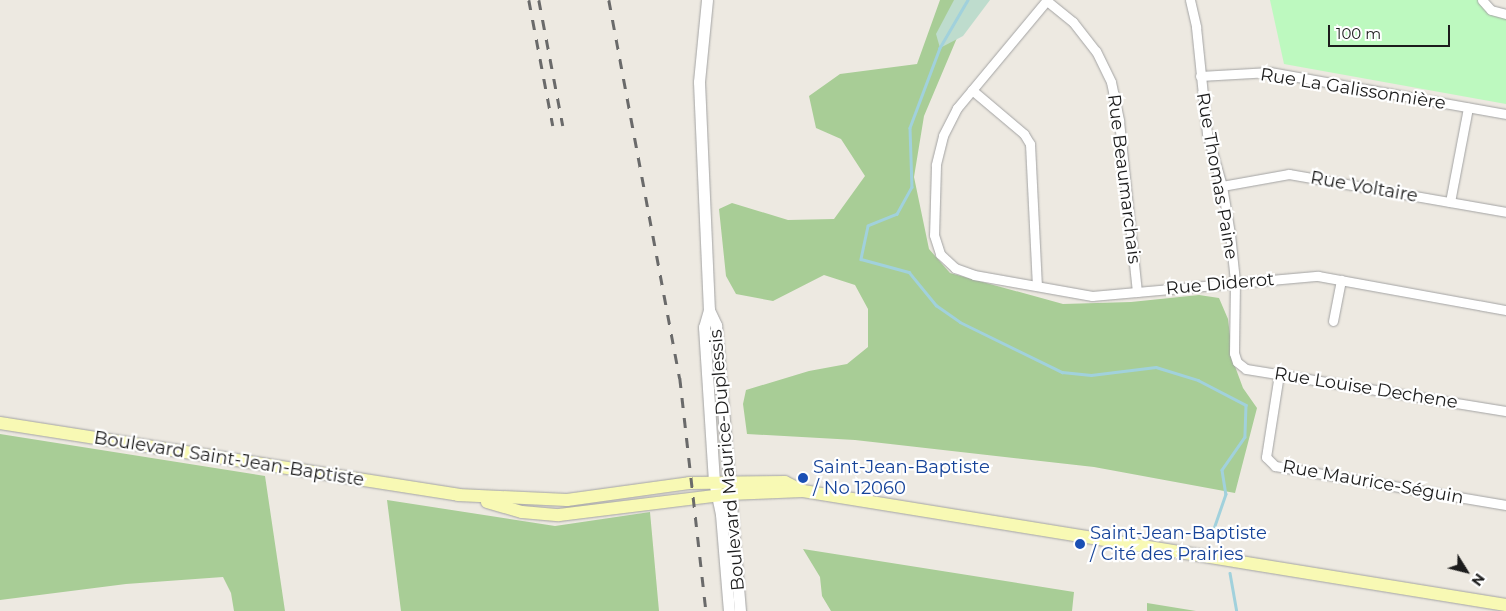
<!DOCTYPE html>
<html>
<head>
<meta charset="utf-8">
<style>
	body { margin:0 }
	#map { position:relative; width:1506px; height:611px; overflow:hidden; background:#ede9e1; font-family:Montserrat,sans-serif }
	div>[style] { position:absolute }
	.forest>* { inset:0; background:#a8cd96 }
	.wetland>* { inset:0; background:#bedccd }
	.park>* { inset:0; background:#bdf9bf }
	.stream>* { height:2.5px; margin:-1.25px; padding:0 1.25px; transform-origin:1.25px; border-radius:1.25px; background:#a1d1dc }
	.roads { filter:drop-shadow(0 0 1px #a3a3a3) drop-shadow(0 0 1px #a3a3a3) }
	.minor>* { height:9px; margin:-4.5px; padding:0 4.5px; transform-origin:4.5px; border-radius:4.5px; background:#fff }
	.tertiary>* { height:11px; margin:-5.5px; padding:0 5.5px; transform-origin:5.5px; border-radius:5.5px; background:#fff }
	.secondary>* { height:12px; margin:-6px; padding:0 6px; transform-origin:6px; border-radius:6px; background:#f8f9b4 }
	.rail>* { height:2.5px; margin-top:-1.25px; transform-origin:0; background:repeating-linear-gradient(90deg,#6a6a6a 0 10px,transparent 0 20px) }
	.dots>* { width:14px; height:14px; translate:-50% -50%; box-sizing:border-box; border:2px solid #fff; border-radius:50% }
	span { translate:-50% -50%; white-space:nowrap; text-align:center; line-height:1.15; -webkit-text-stroke:4.5px #fff; paint-order:stroke }
	.street-label { font-size:18px; color:#1c1c1c }
	.transit-label { font-size:18px; color:#164399 }
	.left { translate:0 -50%; text-align:left }
	.north { position:absolute; left:1441px; top:546px; width:50px; height:50px; -webkit-text-stroke:4px #fff; paint-order:stroke; rotate:126deg; font-size:14px; font-weight:700; line-height:20px; text-align:center; color:#1c1c1c }
	.north::after { content:''; display:block; margin:auto; width:18px; height:22px; background:#1c1c1c; clip-path:polygon(50% 0,100% 100%,50% 72%,0 100%) }
	.scale { position:absolute; left:1328px; top:25px; width:122px; height:22px; box-sizing:border-box; border:2px solid #1c1c1c; border-top:0; padding-left:6px; font-size:15px; line-height:18px; white-space:nowrap; color:#1c1c1c; -webkit-text-stroke:4px #fff; paint-order:stroke }
</style>
</head>
<body>
<div id="map">
	<div class="forest">
		<div style="clip-path:polygon(940px 0,973px 0,924px 116px,914px 177px,929px 249px,950px 273px,1063px 304px,1131px 302px,1199px 295px,1219px 298px,1228px 319px,1233px 361px,1243px 388px,1257px 408px,1235px 493px,1094px 467px,855px 440px,747px 434px,743px 404px,746px 390px,809px 371px,847px 364px,868px 347px,868px 309px,855px 285px,824px 275px,773px 301px,736px 294px,726px 276px,719px 209px,732px 203px,788px 220px,834px 219px,865px 176px,841px 139px,816px 128px,809px 96px,840px 74px,917px 64px)"></div>
		<div style="clip-path:polygon(0 434px,265px 476px,285px 611px,234px 611px,231px 593px,223px 577px,126px 584px,0 600px)"></div>
		<div style="clip-path:polygon(387px 500px,555px 526px,650px 512px,659px 611px,401px 611px)"></div>
		<div style="clip-path:polygon(803px 549px,1074px 592px,1072px 611px,831px 611px,822px 596px,820px 577px)"></div>
		<div style="clip-path:polygon(1147px 603px,1196px 611px,1147px 611px)"></div>
	</div>
	<div class="wetland">
		<div style="clip-path:polygon(954px 0,990px 0,963px 36px,940px 48px,936px 34px)"></div>
	</div>
	<div class="park">
		<div style="clip-path:polygon(1270px 0,1481px 0,1506px 14px,1506px 104px,1284px 64px)"></div>
	</div>
	<div class="stream">
		<div style="left:968px;top:0;width:56px;rotate:120.3deg"></div>
		<div style="left:940px;top:48px;width:85px;rotate:110.6deg"></div>
		<div style="left:910px;top:128px;width:59px;rotate:88.1deg"></div>
		<div style="left:912px;top:187px;width:31px;rotate:119deg"></div>
		<div style="left:897px;top:214px;width:31px;rotate:158deg"></div>
		<div style="left:868px;top:226px;width:34px;rotate:102deg"></div>
		<div style="left:861px;top:259px;width:50px;rotate:15.2deg"></div>
		<div style="left:909px;top:272px;width:43px;rotate:50.7deg"></div>
		<div style="left:936px;top:305px;width:29px;rotate:35deg"></div>
		<div style="left:960px;top:322px;width:114px;rotate:26.1deg"></div>
		<div style="left:1062px;top:372px;width:29px;rotate:6deg"></div>
		<div style="left:1091px;top:375px;width:65px;rotate:-7deg"></div>
		<div style="left:1156px;top:367px;width:44px;rotate:17.2deg"></div>
		<div style="left:1198px;top:380px;width:54px;rotate:27.5deg"></div>
		<div style="left:1246px;top:405px;width:32px;rotate:92deg"></div>
		<div style="left:1245px;top:437px;width:40px;rotate:124.9deg"></div>
		<div style="left:1222px;top:470px;width:24px;rotate:81deg"></div>
		<div style="left:1226px;top:494px;width:39px;rotate:109deg"></div>
		<div style="left:1230px;top:573px;width:39px;rotate:80deg"></div>
	</div>
	<div class="roads">
		<div class="minor">
			<div style="left:1047px;top:0;width:141px;rotate:129.8deg"></div>
			<div style="left:957px;top:108px;width:31px;rotate:117deg"></div>
			<div style="left:943px;top:136px;width:30px;rotate:104deg"></div>
			<div style="left:936px;top:165px;width:70px;rotate:91.6deg"></div>
			<div style="left:934px;top:235px;width:20px;rotate:72deg"></div>
			<div style="left:940px;top:254px;width:21px;rotate:43deg"></div>
			<div style="left:955px;top:268px;width:20px;rotate:20deg"></div>
			<div style="left:974px;top:275px;width:120px;rotate:10.1deg"></div>
			<div style="left:1092px;top:296px;width:227px;rotate:-5.1deg"></div>
			<div style="left:1318px;top:276px;width:191px;rotate:10.3deg"></div>
			<div style="left:1190px;top:0;width:28px;rotate:77deg"></div>
			<div style="left:1196px;top:27px;width:107px;rotate:84.1deg"></div>
			<div style="left:1207px;top:133px;width:55px;rotate:74.2deg"></div>
			<div style="left:1222px;top:186px;width:49px;rotate:80.5deg"></div>
			<div style="left:1230px;top:234px;width:47px;rotate:83.9deg"></div>
			<div style="left:1235px;top:281px;width:72px;rotate:90.8deg"></div>
			<div style="left:1234px;top:353px;width:9px;rotate:72deg"></div>
			<div style="left:1237px;top:362px;width:11px;rotate:38deg"></div>
			<div style="left:1246px;top:369px;width:263px;rotate:9.2deg"></div>
			<div style="left:1482px;top:0;width:13px;rotate:48deg"></div>
			<div style="left:1491px;top:10px;width:16px;rotate:15deg"></div>
			<div style="left:1047px;top:1px;width:33px;rotate:39deg"></div>
			<div style="left:1073px;top:22px;width:37px;rotate:52deg"></div>
			<div style="left:1096px;top:51px;width:34px;rotate:64deg"></div>
			<div style="left:1111px;top:82px;width:40px;rotate:78deg"></div>
			<div style="left:1119px;top:121px;width:172px;rotate:84deg"></div>
			<div style="left:1200px;top:76px;width:70px;rotate:-3.3deg"></div>
			<div style="left:1270px;top:72px;width:240px;rotate:10.1deg"></div>
			<div style="left:972px;top:90px;width:68px;rotate:40.2deg"></div>
			<div style="left:1024px;top:134px;width:12px;rotate:59deg"></div>
			<div style="left:1030px;top:144px;width:142px;rotate:87.2deg"></div>
			<div style="left:1222px;top:186px;width:68px;rotate:-10.2deg"></div>
			<div style="left:1289px;top:174px;width:220px;rotate:9.9deg"></div>
			<div style="left:1450px;top:202px;width:96px;rotate:-79.2deg"></div>
			<div style="left:1333px;top:321px;width:42px;rotate:-79deg"></div>
			<div style="left:1279px;top:374px;width:84px;rotate:98.9deg"></div>
			<div style="left:1266px;top:457px;width:13px;rotate:45deg"></div>
			<div style="left:1275px;top:466px;width:234px;rotate:9.6deg"></div>
		</div>
		<div class="tertiary">
			<div style="left:707px;top:0;width:82px;rotate:95.6deg"></div>
			<div style="left:699px;top:82px;width:228px;rotate:87.5deg"></div>
			<div style="left:709px;top:310px;width:18px;rotate:106deg"></div>
			<div style="left:704px;top:327px;width:154px;rotate:86.3deg"></div>
			<div style="left:714px;top:481px;width:34px;rotate:78deg"></div>
			<div style="left:721px;top:514px;width:97px;rotate:85.3deg"></div>
			<div style="left:709px;top:310px;width:17px;rotate:65deg"></div>
			<div style="left:716px;top:325px;width:287px;rotate:85.2deg"></div>
		</div>
		<div class="secondary">
			<div style="left:0;top:423px;width:464px;rotate:8.9deg"></div>
			<div style="left:458px;top:495px;width:109px;rotate:2.6deg"></div>
			<div style="left:567px;top:500px;width:123px;rotate:-7.9deg"></div>
			<div style="left:689px;top:483px;width:96px;rotate:-0.6deg"></div>
			<div style="left:785px;top:482px;width:20px;rotate:27deg"></div>
			<div style="left:803px;top:491px;width:712px;rotate:9.21deg"></div>
			<div style="left:487px;top:502px;width:36px;rotate:16deg"></div>
			<div style="left:522px;top:512px;width:37px;rotate:5deg"></div>
			<div style="left:559px;top:515px;width:171px;rotate:-7deg"></div>
			<div style="left:729px;top:494px;width:74px;rotate:-2.3deg"></div>
		</div>
	</div>
	<div class="rail">
		<div style="left:529px;top:0;width:128px;rotate:79.2deg"></div>
		<div style="left:539px;top:0;width:128px;rotate:79.2deg"></div>
		<div style="left:609px;top:0;width:385px;rotate:79.4deg"></div>
		<div style="left:680px;top:378px;width:234px;rotate:83.6deg"></div>
	</div>
	<div class="dots">
		<div style="left:803px;top:478px;background:#1a4fb4"></div>
		<div style="left:1080px;top:544px;background:#1a4fb4"></div>
	</div>
	<div class="street-label">
		<span style="left:1353px;top:89px;rotate:9deg">Rue La Galissonnière</span>
		<span style="left:1217px;top:176px;rotate:80deg">Rue Thomas Paine</span>
		<span style="left:1124px;top:179px;rotate:83deg">Rue Beaumarchais</span>
		<span style="left:1364px;top:187px;rotate:10deg">Rue Voltaire</span>
		<span style="left:1220px;top:284px;rotate:-5deg">Rue Diderot</span>
		<span style="left:1366px;top:388px;rotate:9deg">Rue Louise Dechene</span>
		<span style="left:229px;top:459px;rotate:9deg">Boulevard Saint-Jean-Baptiste</span>
		<span style="left:727px;top:460px;rotate:-95deg">Boulevard Maurice-Duplessis</span>
		<span style="left:1373px;top:482px;rotate:10deg">Rue Maurice-Séguin</span>
	</div>
	<div class="transit-label">
		<span class="left" style="left:813px;top:478px">Saint-Jean-Baptiste<br>/ No 12060</span>
		<span class="left" style="left:1090px;top:544px">Saint-Jean-Baptiste<br>/ Cité des Prairies</span>
	</div>
	<div class="north">N</div>
	<div class="scale">100 m</div>
</div>
</body>
</html>
